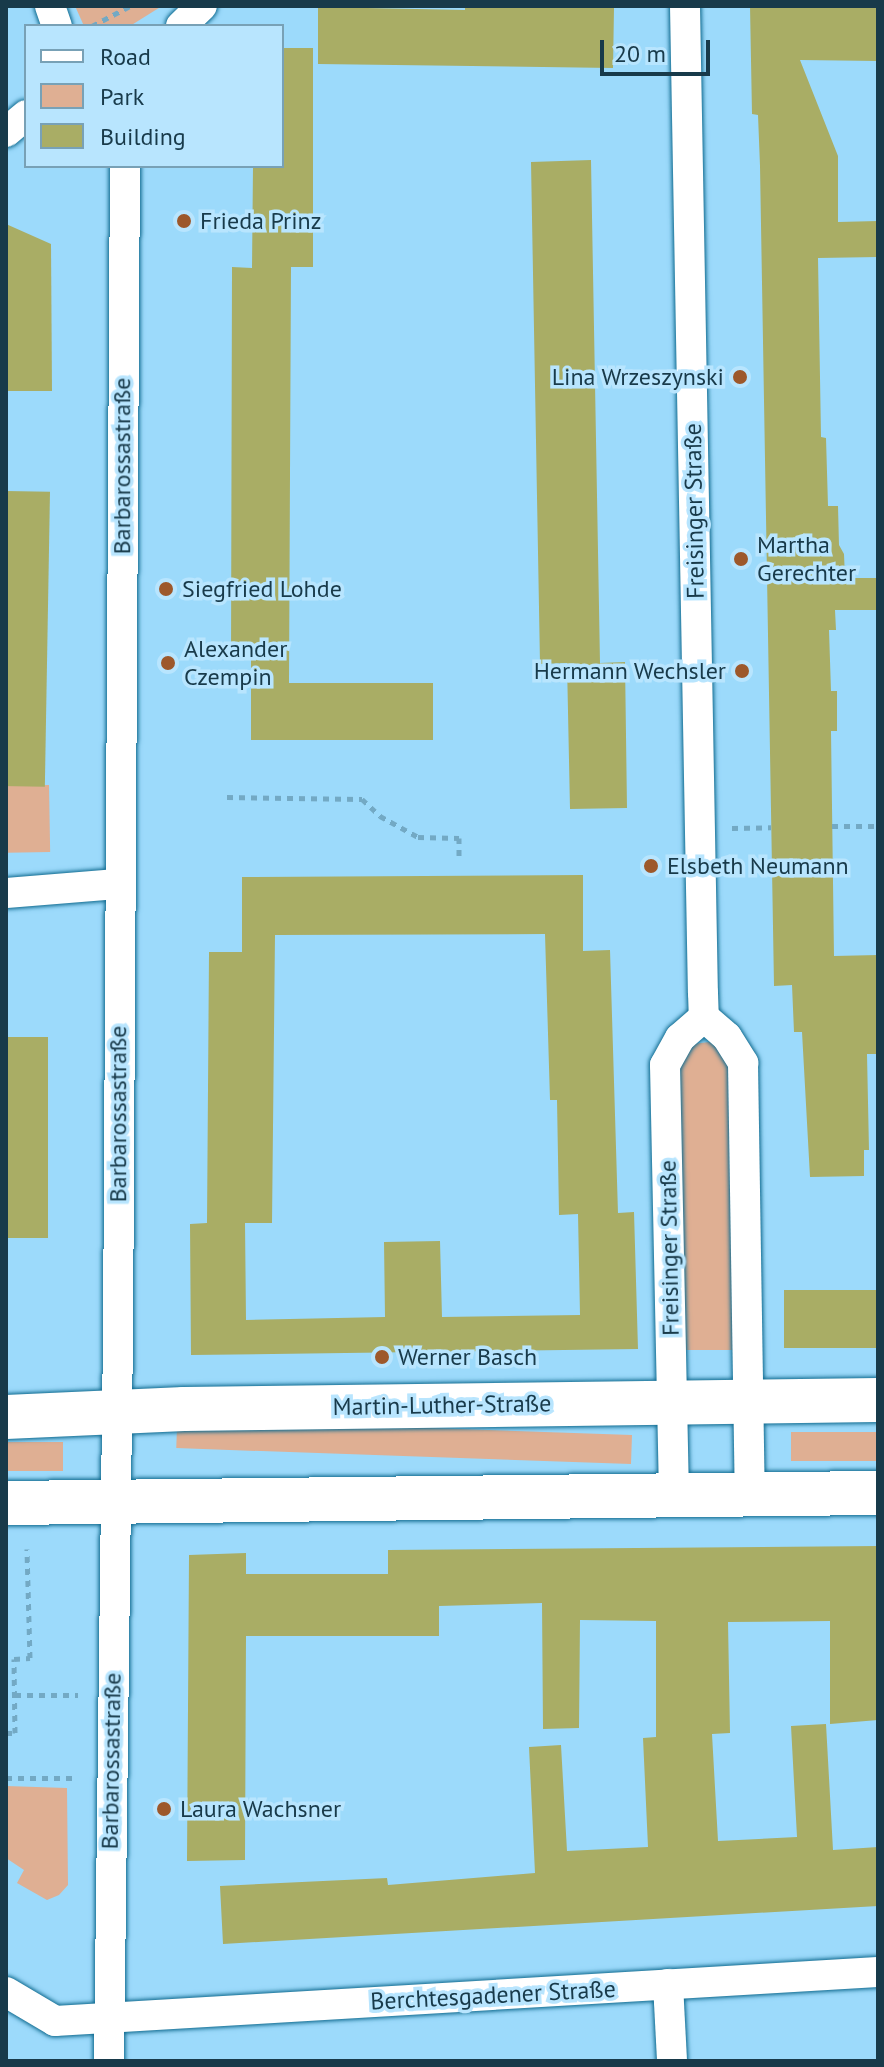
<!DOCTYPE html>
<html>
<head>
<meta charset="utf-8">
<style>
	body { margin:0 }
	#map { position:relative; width:884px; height:2067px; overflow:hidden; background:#9cdafb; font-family:"PT Sans",sans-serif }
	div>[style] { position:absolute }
	.green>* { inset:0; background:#dfaf93; transform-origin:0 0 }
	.building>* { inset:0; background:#a9ad65; transform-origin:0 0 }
	.path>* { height:5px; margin-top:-2.5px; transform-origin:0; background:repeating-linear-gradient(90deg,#73a9c4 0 6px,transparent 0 12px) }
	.roads { filter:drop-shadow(0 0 2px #106b90) drop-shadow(0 0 2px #106b90) }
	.minor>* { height:30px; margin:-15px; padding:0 15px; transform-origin:15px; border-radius:15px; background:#fff }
	.primary>* { height:44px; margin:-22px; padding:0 22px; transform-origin:22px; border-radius:22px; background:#fff }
	.dots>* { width:22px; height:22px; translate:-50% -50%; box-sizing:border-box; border:4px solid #b8e5fe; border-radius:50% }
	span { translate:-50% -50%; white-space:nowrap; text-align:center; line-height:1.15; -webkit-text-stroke:7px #b8e5fe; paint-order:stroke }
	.poi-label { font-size:24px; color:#183a4a }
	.left { translate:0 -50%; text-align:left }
	.right { translate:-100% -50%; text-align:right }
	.street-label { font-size:24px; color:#183a4a }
	.frame { position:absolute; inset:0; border:8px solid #183a4a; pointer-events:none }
	.legend { position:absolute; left:24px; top:24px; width:260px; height:144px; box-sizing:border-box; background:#b8e5fe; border:2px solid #78a1b6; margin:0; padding:10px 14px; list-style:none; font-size:24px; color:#183a4a }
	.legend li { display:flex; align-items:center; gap:16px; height:40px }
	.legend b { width:40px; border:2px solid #78a1b6 }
	.scale { position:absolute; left:600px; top:40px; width:110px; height:36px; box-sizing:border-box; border:4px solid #183a4a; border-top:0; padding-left:10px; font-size:24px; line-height:28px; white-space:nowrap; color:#183a4a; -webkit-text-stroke:6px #b8e5fe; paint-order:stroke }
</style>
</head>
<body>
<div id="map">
	<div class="green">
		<div style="clip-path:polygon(75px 6px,162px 6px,130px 26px,84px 26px)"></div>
		<div style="left:49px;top:785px;width:67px;height:43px;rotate:89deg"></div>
		<div style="clip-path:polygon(709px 1042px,716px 1045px,728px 1064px,734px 1350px,684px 1350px,679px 1064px,693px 1044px)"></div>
		<div style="left:878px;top:1432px;width:29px;height:87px;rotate:90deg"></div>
		<div style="left:632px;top:1435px;width:29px;height:455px;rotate:92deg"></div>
		<div style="left:63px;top:1442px;width:29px;height:57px;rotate:90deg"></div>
		<div style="clip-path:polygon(6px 1786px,67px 1788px,68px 1885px,59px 1895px,47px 1900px,17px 1883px,24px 1870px,6px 1858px)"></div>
	</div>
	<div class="building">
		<div style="clip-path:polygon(465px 6px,614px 8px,613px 68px,318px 64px,318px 7px,465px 10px)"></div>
		<div style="clip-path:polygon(750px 6px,878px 6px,878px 61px,800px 60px,838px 156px,838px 222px,878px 221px,878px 257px,818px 258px,821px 437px,826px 438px,828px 506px,838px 506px,839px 545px,844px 554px,845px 578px,878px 578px,878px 610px,835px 610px,836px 630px,829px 630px,831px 691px,837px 691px,837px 731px,831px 731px,834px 956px,878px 955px,878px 1054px,867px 1054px,869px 1150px,864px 1150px,864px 1176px,810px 1177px,802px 1032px,794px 1032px,792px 985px,774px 986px,760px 166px,758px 115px,752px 114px)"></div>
		<div style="clip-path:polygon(282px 48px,313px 48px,313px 267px,291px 267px,289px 683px,433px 683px,433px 740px,251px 740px,251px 660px,231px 660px,232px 267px,252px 268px,253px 166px,282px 166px)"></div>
		<div style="clip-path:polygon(591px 160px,600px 663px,625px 662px,627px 808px,570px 809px,567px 663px,540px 664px,531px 162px)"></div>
		<div style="clip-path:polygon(6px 224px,51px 244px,52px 391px,6px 391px)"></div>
		<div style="left:6px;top:491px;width:44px;height:295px;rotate:1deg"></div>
		<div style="clip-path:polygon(evenodd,583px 875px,583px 951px,610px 950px,618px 1213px,634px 1212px,638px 1349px,191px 1355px,190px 1224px,207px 1223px,209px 952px,242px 952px,242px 877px,583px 875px,545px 934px,550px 1100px,557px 1100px,559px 1215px,578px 1214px,580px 1315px,442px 1317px,440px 1241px,384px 1242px,385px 1317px,246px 1320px,245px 1223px,272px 1223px,275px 935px,545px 934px)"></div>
		<div style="left:6px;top:1037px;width:42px;height:201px"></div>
		<div style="left:878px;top:1290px;width:58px;height:94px;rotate:90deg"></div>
		<div style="clip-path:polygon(878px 1546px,878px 1720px,830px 1724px,830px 1621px,728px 1622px,730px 1733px,712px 1734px,718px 1841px,797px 1837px,791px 1726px,826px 1724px,833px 1850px,878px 1847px,878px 1906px,223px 1944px,220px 1886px,387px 1878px,388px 1885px,535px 1873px,529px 1747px,561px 1745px,567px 1851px,648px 1847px,643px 1738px,656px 1737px,656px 1621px,580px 1620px,579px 1728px,543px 1729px,542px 1603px,439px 1606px,439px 1636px,246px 1636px,245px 1860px,187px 1861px,189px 1555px,246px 1553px,246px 1574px,388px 1574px,388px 1550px)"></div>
	</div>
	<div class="path">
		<div style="left:92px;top:26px;width:43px;rotate:-27.8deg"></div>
		<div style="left:227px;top:797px;width:135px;rotate:0.8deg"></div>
		<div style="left:362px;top:799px;width:25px;rotate:43deg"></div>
		<div style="left:380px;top:816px;width:43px;rotate:28.9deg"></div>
		<div style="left:418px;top:837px;width:41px;rotate:1.4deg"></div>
		<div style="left:459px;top:838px;width:19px;rotate:90deg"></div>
		<div style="left:832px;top:826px;width:46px"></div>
		<div style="left:732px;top:828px;width:39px;rotate:-1deg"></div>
		<div style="left:15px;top:1695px;width:63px"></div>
		<div style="left:6px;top:1733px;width:9px"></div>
		<div style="left:15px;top:1733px;width:74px;rotate:-90.8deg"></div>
		<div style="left:14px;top:1659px;width:16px;rotate:-4deg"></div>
		<div style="left:30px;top:1658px;width:109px;rotate:-91.6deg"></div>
		<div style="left:6px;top:1778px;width:72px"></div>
	</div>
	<div class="roads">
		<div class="minor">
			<div style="left:50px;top:6px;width:21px;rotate:71deg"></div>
			<div style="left:685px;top:6px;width:987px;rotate:88.96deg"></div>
			<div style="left:703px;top:993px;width:24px;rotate:88deg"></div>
			<div style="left:704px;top:1017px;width:30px;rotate:41deg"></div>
			<div style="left:727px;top:1037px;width:31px;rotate:58deg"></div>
			<div style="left:743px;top:1063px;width:431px;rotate:89.1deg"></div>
			<div style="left:181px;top:26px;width:29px;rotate:-44deg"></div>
			<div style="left:6px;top:132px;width:26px;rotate:-40deg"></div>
			<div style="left:6px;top:893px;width:112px;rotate:-4.6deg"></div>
			<div style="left:674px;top:1495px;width:430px;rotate:-91.2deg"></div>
			<div style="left:665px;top:1065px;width:31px;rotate:-61deg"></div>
			<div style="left:680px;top:1038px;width:32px;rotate:-41deg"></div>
			<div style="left:668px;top:1984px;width:77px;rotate:87deg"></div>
			<div style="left:6px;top:1992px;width:57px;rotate:30.6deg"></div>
			<div style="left:55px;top:2021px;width:824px;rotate:-3.41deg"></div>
			<div style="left:109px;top:2061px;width:726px;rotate:-89.29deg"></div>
			<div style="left:118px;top:1335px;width:1169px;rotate:-89.66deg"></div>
		</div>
		<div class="primary">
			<div style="left:6px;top:1417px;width:178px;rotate:-2.6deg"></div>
			<div style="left:184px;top:1409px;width:694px;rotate:-0.74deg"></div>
			<div style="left:6px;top:1503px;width:872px;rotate:-0.66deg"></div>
		</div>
	</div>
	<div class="dots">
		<div style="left:184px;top:221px;background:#9d582b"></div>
		<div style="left:740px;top:377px;background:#9d582b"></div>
		<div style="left:741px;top:559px;background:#9d582b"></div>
		<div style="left:166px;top:589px;background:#9d582b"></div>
		<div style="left:168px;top:663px;background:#9d582b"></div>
		<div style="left:742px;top:671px;background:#9d582b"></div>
		<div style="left:651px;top:866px;background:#9d582b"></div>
		<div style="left:382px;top:1357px;background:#9d582b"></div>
		<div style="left:164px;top:1809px;background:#9d582b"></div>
	</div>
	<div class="poi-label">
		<span class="left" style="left:200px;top:221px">Frieda Prinz</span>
		<span class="right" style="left:724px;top:377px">Lina Wrzeszynski</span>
		<span class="left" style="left:757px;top:559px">Martha<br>Gerechter</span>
		<span class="left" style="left:182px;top:589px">Siegfried Lohde</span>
		<span class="left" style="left:184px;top:663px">Alexander<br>Czempin</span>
		<span class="right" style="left:726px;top:671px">Hermann Wechsler</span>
		<span class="left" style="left:667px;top:866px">Elsbeth Neumann</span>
		<span class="left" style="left:398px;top:1357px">Werner Basch</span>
		<span class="left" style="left:180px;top:1809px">Laura Wachsner</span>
	</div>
	<div class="street-label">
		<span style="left:122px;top:466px;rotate:-90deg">Barbarossastraße</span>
		<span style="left:694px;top:511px;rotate:-91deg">Freisinger Straße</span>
		<span style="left:118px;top:1114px;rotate:-90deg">Barbarossastraße</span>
		<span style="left:669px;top:1248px;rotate:-91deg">Freisinger Straße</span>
		<span style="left:442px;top:1405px;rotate:-1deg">Martin-Luther-Straße</span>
		<span style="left:111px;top:1761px;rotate:-89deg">Barbarossastraße</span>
		<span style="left:493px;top:1995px;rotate:-3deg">Berchtesgadener Straße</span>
	</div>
	<div class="frame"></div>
	<ul class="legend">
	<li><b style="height:10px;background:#fff"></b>Road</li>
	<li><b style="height:22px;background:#dfaf93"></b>Park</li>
	<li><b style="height:22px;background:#a9ad65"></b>Building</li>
	</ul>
	<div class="scale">20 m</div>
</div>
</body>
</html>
